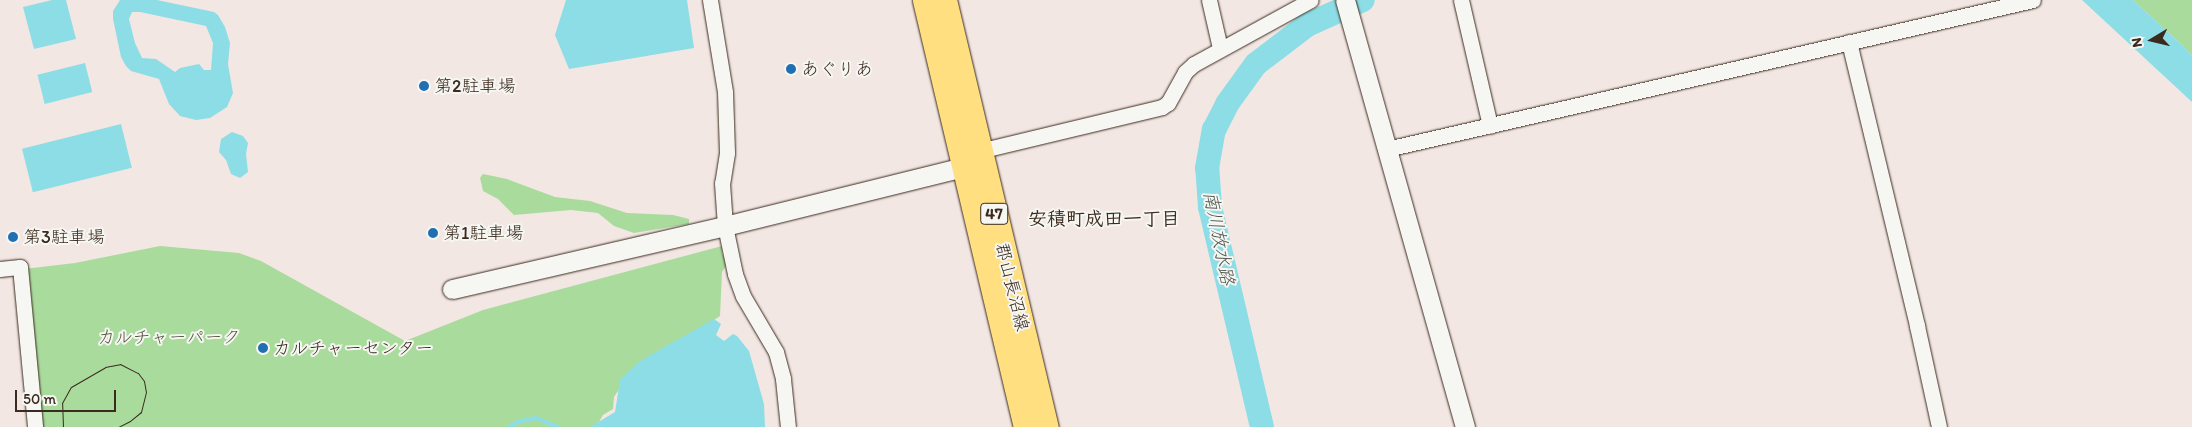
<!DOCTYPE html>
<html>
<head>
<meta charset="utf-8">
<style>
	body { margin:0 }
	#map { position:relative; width:2192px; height:427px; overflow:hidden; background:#f3e7e3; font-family:Itim,"Klee One",sans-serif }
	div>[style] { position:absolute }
	.green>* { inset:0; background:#a9db9d }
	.water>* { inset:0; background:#8cdde6; transform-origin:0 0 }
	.stream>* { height:4px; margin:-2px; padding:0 2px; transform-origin:2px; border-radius:2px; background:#8cdde6 }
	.river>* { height:24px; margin:-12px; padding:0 12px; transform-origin:12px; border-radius:12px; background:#8cdde6 }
	.roads { filter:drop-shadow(0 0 1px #3b2a1e) drop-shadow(0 0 1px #3b2a1e) }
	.minor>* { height:15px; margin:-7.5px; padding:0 7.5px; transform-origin:7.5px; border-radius:7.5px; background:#f6f6f2 }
	.tertiary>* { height:19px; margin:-9.5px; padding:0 9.5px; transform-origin:9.5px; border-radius:9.5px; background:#f6f6f2 }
	.primary>* { height:25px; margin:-12.5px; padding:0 12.5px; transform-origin:12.5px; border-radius:12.5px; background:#ffdf80 }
	.tram>* { height:1px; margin:-0.5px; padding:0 0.5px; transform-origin:0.5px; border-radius:0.5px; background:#3b2a1e }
	.dots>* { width:14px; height:14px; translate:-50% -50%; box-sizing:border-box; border:2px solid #f6f6f2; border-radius:50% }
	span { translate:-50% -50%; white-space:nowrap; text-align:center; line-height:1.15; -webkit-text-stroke:4px #f6f6f2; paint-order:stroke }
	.shield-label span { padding:1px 4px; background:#f6f6f2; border:1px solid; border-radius:4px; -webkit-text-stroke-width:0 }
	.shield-label { font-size:16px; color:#3b2a1e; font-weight:700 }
	.poi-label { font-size:18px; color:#3b2a1e }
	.left { translate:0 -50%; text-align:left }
	.street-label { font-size:18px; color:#3b2a1e }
	.park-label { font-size:18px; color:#56563e }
	.neighbourhood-label { font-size:19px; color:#3b2a1e; font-weight:700 }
	.water-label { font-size:19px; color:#4f5750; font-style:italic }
	.north { position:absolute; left:2127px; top:15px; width:50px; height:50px; -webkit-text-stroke:4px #f6f6f2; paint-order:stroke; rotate:261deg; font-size:14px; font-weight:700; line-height:20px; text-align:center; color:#3b2a1e }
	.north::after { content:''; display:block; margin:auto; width:18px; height:22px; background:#3b2a1e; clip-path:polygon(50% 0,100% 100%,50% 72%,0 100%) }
	.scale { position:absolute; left:15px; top:390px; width:101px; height:22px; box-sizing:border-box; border:2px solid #3b2a1e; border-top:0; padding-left:6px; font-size:15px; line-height:18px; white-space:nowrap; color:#3b2a1e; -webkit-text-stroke:4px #f6f6f2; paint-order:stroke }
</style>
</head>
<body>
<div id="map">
	<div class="green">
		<div style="clip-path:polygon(2133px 0,2192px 0,2192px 56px,2183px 46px)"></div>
		<div style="clip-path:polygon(483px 174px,507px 179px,555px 197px,590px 201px,627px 213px,673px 215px,689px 219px,689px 224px,634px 233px,614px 226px,598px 213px,571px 210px,514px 215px,498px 199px,483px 191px,480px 178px)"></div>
		<div style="clip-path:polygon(160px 246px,239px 253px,261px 261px,405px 341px,483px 310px,722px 246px,722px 253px,727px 264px,722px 272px,720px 316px,626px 379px,614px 397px,613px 409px,603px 415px,596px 427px,40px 427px,24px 269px,75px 263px)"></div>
	</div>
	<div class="water">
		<div style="clip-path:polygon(52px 0,66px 0,76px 39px,34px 49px,23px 7px)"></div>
		<div style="clip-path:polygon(evenodd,120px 0,157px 0,214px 12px,218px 15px,225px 27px,230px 43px,228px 64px,233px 93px,227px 107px,210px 118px,196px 120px,180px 116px,169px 104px,159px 79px,131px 71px,126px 66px,121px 57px,113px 19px,113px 11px,120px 0,132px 12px,140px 12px,206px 26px,213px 43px,211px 70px,204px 70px,199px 64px,180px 68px,175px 72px,156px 59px,142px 58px,135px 43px,129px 19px,132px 12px)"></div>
		<div style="clip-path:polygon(566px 0,687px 0,694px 48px,569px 69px,555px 35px)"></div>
		<div style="clip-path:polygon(2082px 0,2133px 0,2183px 46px,2192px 56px,2192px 102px)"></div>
		<div style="left:85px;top:63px;width:30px;height:49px;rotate:76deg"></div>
		<div style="left:121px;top:124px;width:45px;height:102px;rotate:76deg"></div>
		<div style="clip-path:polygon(232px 132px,243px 136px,248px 143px,246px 154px,248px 172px,240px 178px,231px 174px,226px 160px,219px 152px,221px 139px)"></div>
		<div style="clip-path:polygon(714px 319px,721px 324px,716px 335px,724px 341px,733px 334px,737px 336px,749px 351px,764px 404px,765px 427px,590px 427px,615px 412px,620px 380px,640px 361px)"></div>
	</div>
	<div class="stream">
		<div style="left:510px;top:427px;width:9px;rotate:-36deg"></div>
		<div style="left:517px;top:422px;width:19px;rotate:-12deg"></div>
		<div style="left:536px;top:418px;width:24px;rotate:22deg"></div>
	</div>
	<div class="river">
		<div style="left:1262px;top:427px;width:226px;rotate:-103.3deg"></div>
		<div style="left:1210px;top:207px;width:39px;rotate:-94deg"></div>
		<div style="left:1207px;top:168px;width:39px;rotate:-80deg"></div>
		<div style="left:1214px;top:130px;width:29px;rotate:-63deg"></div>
		<div style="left:1227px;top:104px;width:49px;rotate:-54.1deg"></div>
		<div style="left:1256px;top:64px;width:64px;rotate:-37.4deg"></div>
		<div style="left:1307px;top:25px;width:61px;rotate:-24.1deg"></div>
	</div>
	<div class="roads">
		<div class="minor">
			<div style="left:710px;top:0;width:93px;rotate:80.7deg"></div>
			<div style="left:725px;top:92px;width:61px;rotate:88.1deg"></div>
			<div style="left:727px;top:153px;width:30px;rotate:99deg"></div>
			<div style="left:722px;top:183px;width:43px;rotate:86deg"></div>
			<div style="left:725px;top:226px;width:49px;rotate:78.2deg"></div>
			<div style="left:735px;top:274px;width:23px;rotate:70deg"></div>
			<div style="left:743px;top:296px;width:65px;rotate:59.5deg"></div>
			<div style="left:776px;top:352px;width:28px;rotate:75deg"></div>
			<div style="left:783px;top:379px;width:48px;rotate:84.1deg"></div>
			<div style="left:1209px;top:0;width:49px;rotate:77.1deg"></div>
			<div style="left:1461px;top:0;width:129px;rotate:77deg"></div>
			<div style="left:1849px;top:42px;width:292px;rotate:76.5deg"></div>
			<div style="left:1917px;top:326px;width:103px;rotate:77.7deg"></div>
			<div style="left:1387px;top:149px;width:663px;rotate:-12.99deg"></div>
			<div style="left:979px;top:151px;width:188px;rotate:-13.5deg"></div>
			<div style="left:1162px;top:107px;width:7px;rotate:-34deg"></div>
			<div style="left:1168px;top:103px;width:35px;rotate:-61deg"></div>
			<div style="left:1185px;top:72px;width:12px;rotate:-42deg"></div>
			<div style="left:1194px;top:64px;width:133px;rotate:-28.7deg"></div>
			<div style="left:0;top:269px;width:20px;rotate:-6deg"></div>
			<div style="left:20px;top:267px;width:161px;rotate:84.6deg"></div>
		</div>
		<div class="tertiary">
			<div style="left:1345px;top:0;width:444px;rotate:74.3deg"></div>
			<div style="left:452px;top:289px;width:280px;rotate:-13deg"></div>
			<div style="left:725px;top:226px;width:259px;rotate:-13.9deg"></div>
		</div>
		<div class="primary">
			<div style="left:925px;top:0;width:439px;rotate:76.7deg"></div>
			<div style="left:944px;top:0;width:439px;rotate:76.6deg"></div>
		</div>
	</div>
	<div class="tram">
		<div style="left:63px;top:427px;width:24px;rotate:-92deg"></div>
		<div style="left:62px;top:403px;width:18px;rotate:-61deg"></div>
		<div style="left:71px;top:387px;width:39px;rotate:-30deg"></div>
		<div style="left:105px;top:367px;width:15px;rotate:-11deg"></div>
		<div style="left:120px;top:364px;width:20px;rotate:27deg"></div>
		<div style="left:138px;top:373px;width:10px;rotate:53deg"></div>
		<div style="left:144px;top:381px;width:11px;rotate:80deg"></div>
		<div style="left:146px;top:392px;width:21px;rotate:104deg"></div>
		<div style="left:141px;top:412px;width:14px;rotate:141deg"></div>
		<div style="left:130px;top:421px;width:13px;rotate:153deg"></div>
	</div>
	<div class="dots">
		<div style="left:791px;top:69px;background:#1f6fb2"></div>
		<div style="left:424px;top:86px;background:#1f6fb2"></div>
		<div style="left:433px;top:233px;background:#1f6fb2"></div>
		<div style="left:13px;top:237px;background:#1f6fb2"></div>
		<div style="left:263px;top:348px;background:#1f6fb2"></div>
	</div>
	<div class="shield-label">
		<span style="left:994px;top:214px">47</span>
	</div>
	<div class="poi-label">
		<span class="left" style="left:801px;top:69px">あぐりあ</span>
		<span class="left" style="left:434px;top:86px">第2駐車場</span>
		<span class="left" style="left:443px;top:233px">第1駐車場</span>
		<span class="left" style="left:23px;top:237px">第3駐車場</span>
		<span class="left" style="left:273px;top:348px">カルチャーセンター</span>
	</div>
	<div class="street-label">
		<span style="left:1012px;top:287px;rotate:76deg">郡山長沼線</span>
	</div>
	<div class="park-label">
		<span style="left:169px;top:337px">カルチャーパーク</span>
	</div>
	<div class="neighbourhood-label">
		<span style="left:1104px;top:219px">安積町成田一丁目</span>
	</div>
	<div class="water-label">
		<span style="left:1219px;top:238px;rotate:79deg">南川放水路</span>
	</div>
	<div class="north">N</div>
	<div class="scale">50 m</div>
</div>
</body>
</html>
